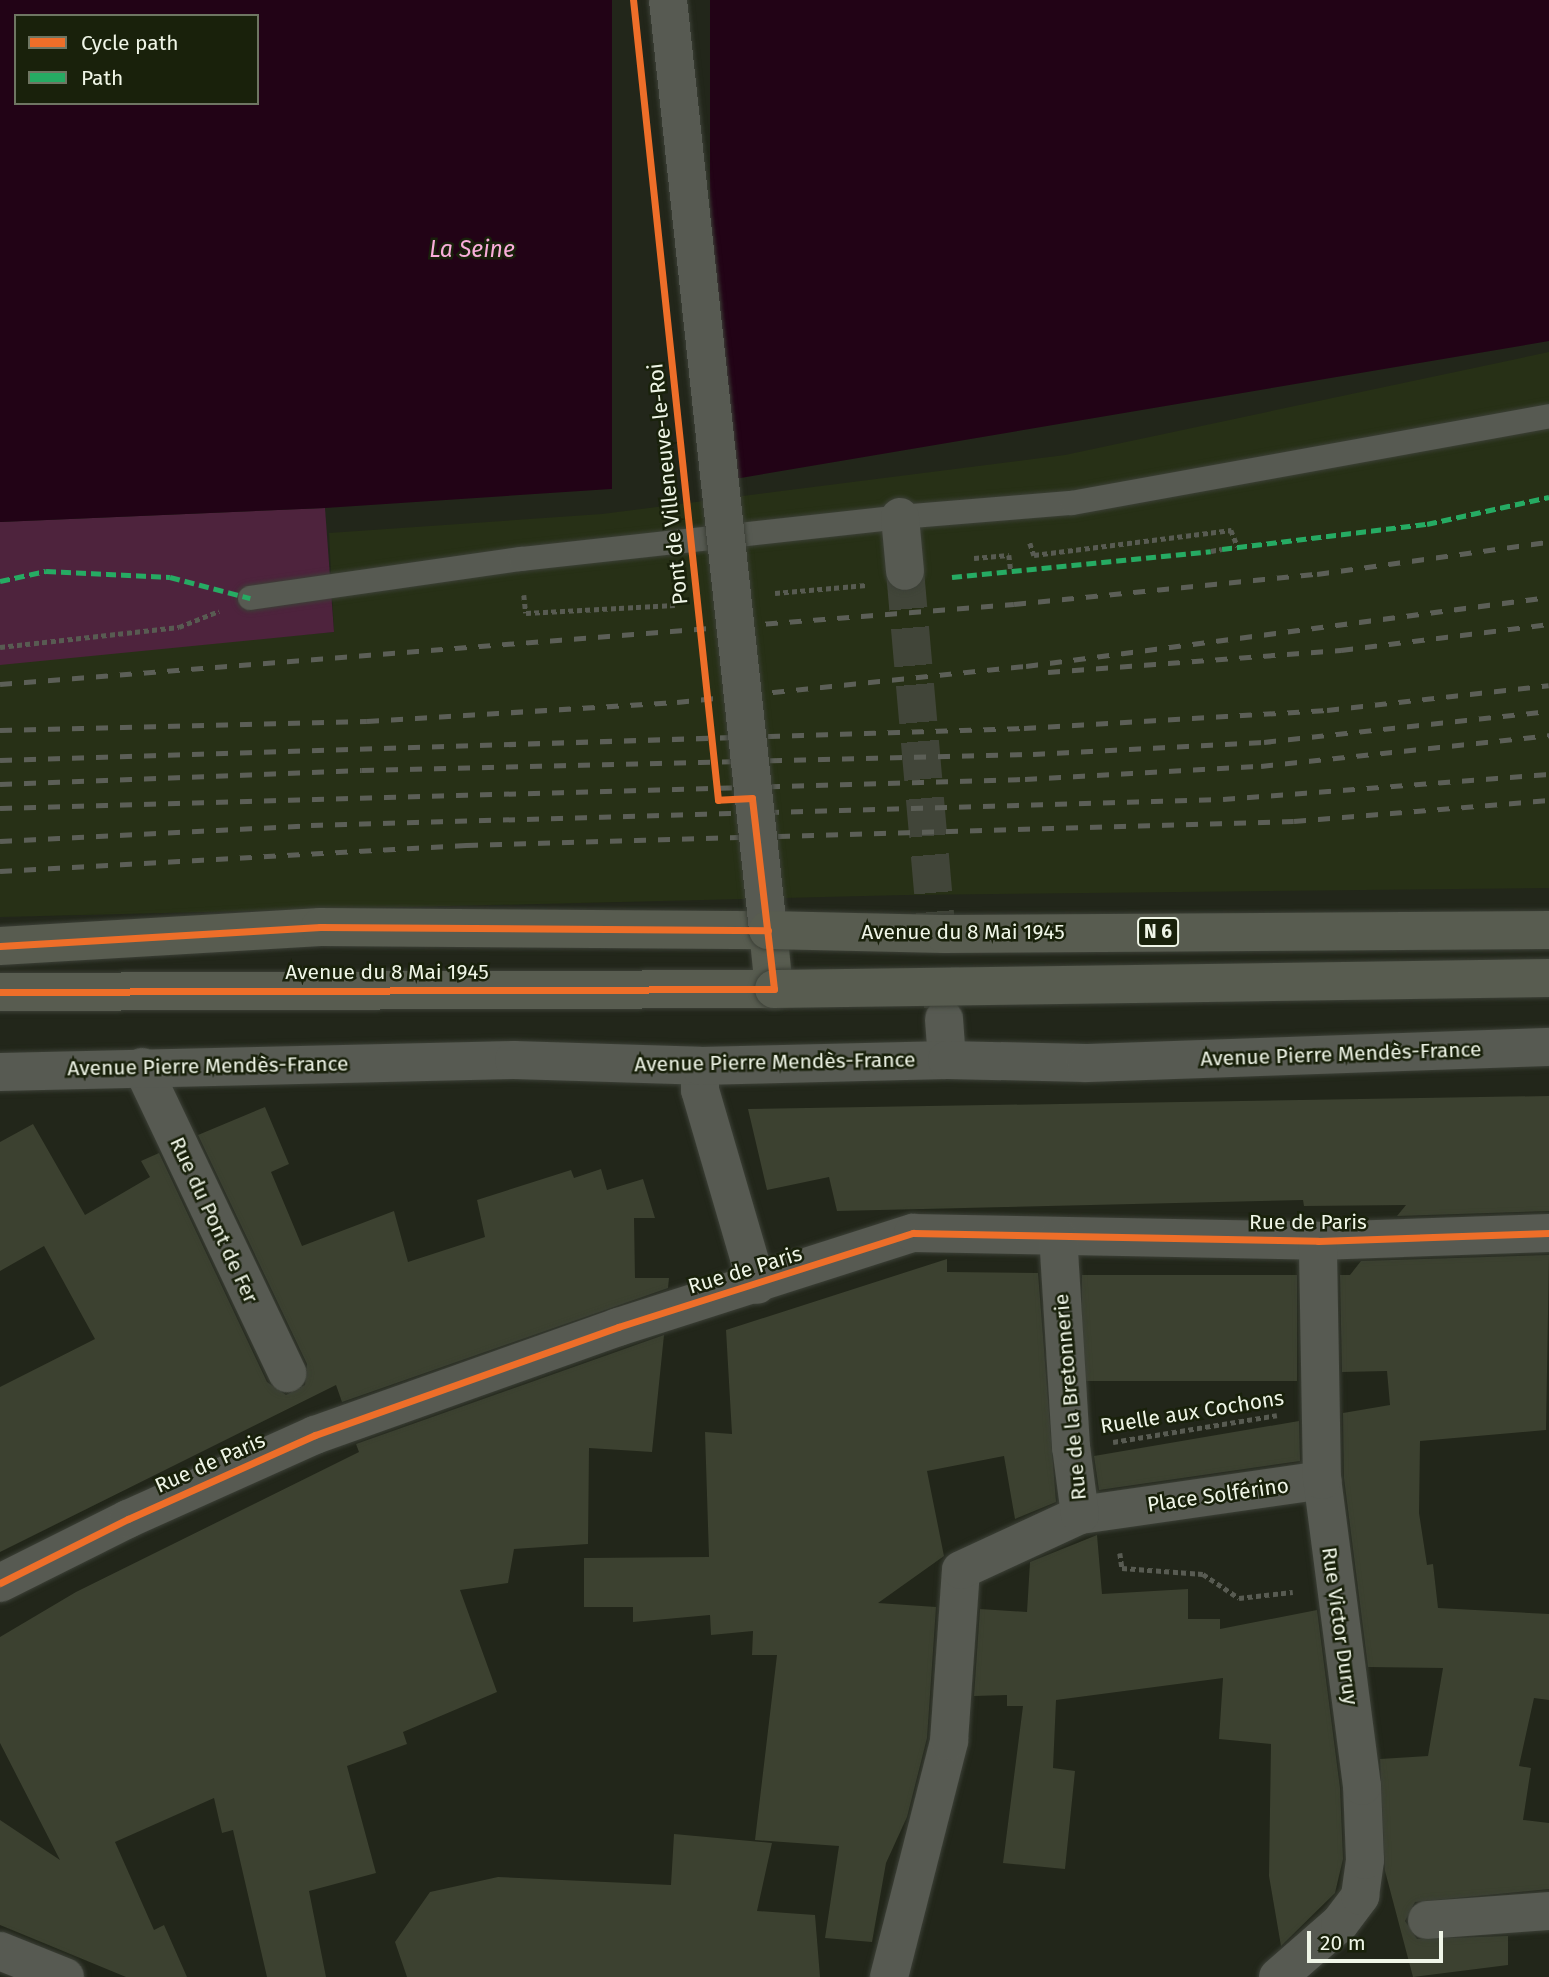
<!DOCTYPE html>
<html>
<head>
<meta charset="utf-8">
<style>
	body { margin:0 }
	#map { position:relative; width:1549px; height:1977px; overflow:hidden; background:#22261a; font-family:"Fira Sans",sans-serif }
	div>[style] { position:absolute }
	.built>* { inset:0; background:#273016 }
	.green>* { inset:0; background:#4e233d }
	.water>* { inset:0; background:#220316 }
	.pier>* { inset:0; background:#22261a; transform-origin:0 0 }
	.building>* { inset:0; background:#3c4130; transform-origin:0 0 }
	.street-tunnel>* { height:38px; margin-top:-19px; transform-origin:0; background:repeating-linear-gradient(90deg,#414539 0 38px,transparent 0 57px) }
	.path>* { height:4.5px; margin-top:-2.25px; transform-origin:0; background:repeating-linear-gradient(90deg,#585b52 0 5px,transparent 0 8.5px) }
	.roads { filter:drop-shadow(0 0 2px #3c4037) drop-shadow(0 0 2px #3c4037) }
	.lane>* { height:24px; margin:-12px; padding:0 12px; transform-origin:12px; border-radius:12px; background:#575a52 }
	.street>* { height:38px; margin:-19px; padding:0 19px; transform-origin:19px; border-radius:19px; background:#575a52 }
	.primary>* { height:38px; margin:-19px; padding:0 19px; transform-origin:19px; border-radius:19px; background:#585c50 }
	.rail>* { height:5px; margin-top:-2.5px; transform-origin:0; background:repeating-linear-gradient(90deg,#5c5f57 0 12px,transparent 0 24px) }
	.bridges { filter:drop-shadow(0 0 2px #3c4037) drop-shadow(0 0 2px #3c4037) }
	.secondary-bridge>* { height:38px; margin:-19px; padding:0 19px; transform-origin:19px; border-radius:19px; background:#575a52 }
	.primary-bridge>* { height:38px; margin:-19px; padding:0 19px; transform-origin:19px; border-radius:19px; background:#585c50 }
	.quiet>* { height:5px; margin-top:-2.5px; transform-origin:0; background:repeating-linear-gradient(90deg,#26ab63 0 10px,transparent 0 15px) }
	.cycleway>* { height:7px; margin:-3.5px; padding:0 3.5px; transform-origin:3.5px; border-radius:3.5px; background:#ee6e29 }
	span { translate:-50% -50%; white-space:nowrap; text-align:center; line-height:1.15; -webkit-text-stroke:5px #19210b; paint-order:stroke }
	.shield-label span { padding:2px 5px; background:#19210b; border:2px solid; border-radius:5px; -webkit-text-stroke-width:0 }
	.shield-label { font-size:19px; color:#eff5e7; font-weight:700 }
	.street-label { font-size:21px; color:#eff5e7 }
	.water-label { font-size:23px; color:#f9adda; font-style:italic }
	.legend { position:absolute; left:14px; top:14px; width:245px; height:91px; box-sizing:border-box; background:#19210b; border:2px solid #6f7663; margin:0; padding:9px 12px; list-style:none; font-size:21px; color:#eff5e7 }
	.legend li { display:flex; align-items:center; gap:14px; height:35px }
	.legend b { width:35px; border:2px solid #6f7663 }
	.scale { position:absolute; left:1307px; top:1931px; width:136px; height:32px; box-sizing:border-box; border:4px solid #eff5e7; border-top:0; padding-left:9px; font-size:21px; line-height:24px; white-space:nowrap; color:#eff5e7; -webkit-text-stroke:5px #19210b; paint-order:stroke }
</style>
</head>
<body>
<div id="map">
	<div class="built">
		<div style="clip-path:polygon(1549px 352px,1549px 888px,906px 895px,0 917px,0 660px,334px 632px,329px 533px,602px 514px,1065px 455px)"></div>
	</div>
	<div class="green">
		<div style="clip-path:polygon(325px 508px,334px 632px,0 665px,0 522px)"></div>
	</div>
	<div class="water">
		<div style="clip-path:polygon(evenodd,0 0,1549px 0,1549px 341px,717px 482px,325px 508px,0 522px,0 0,16px 16px,257px 16px,257px 103px,16px 103px,16px 16px)"></div>
	</div>
	<div class="pier">
		<div style="left:612px;top:0;width:98px;height:492px"></div>
	</div>
	<div class="building">
		<div style="clip-path:polygon(1549px 1096px,1549px 1211px,1397px 1216px,1406px 1205px,1304px 1206px,1303px 1200px,837px 1211px,829px 1177px,767px 1190px,748px 1109px)"></div>
		<div style="clip-path:polygon(265px 1107px,289px 1164px,271px 1172px,302px 1246px,394px 1211px,408px 1262px,485px 1237px,477px 1200px,571px 1170px,574px 1178px,601px 1169px,607px 1190px,643px 1179px,655px 1218px,634px 1218px,635px 1278px,669px 1278px,668px 1288px,342px 1402px,336px 1385px,0 1552px,0 1387px,95px 1339px,44px 1246px,0 1271px,0 1142px,33px 1124px,85px 1215px,150px 1177px,141px 1161px,159px 1153px,267px 1382px,286px 1395px,305px 1385px,307px 1364px,198px 1135px)"></div>
		<div style="clip-path:polygon(1549px 1255px,1546px 1430px,1420px 1441px,1419px 1513px,1427px 1565px,1433px 1564px,1438px 1608px,1549px 1614px,1549px 1700px,1534px 1698px,1519px 1766px,1531px 1768px,1523px 1820px,1549px 1823px,1549px 1889px,1415px 1902px,1405px 1921px,1417px 1939px,1508px 1936px,1508px 1965px,1413px 1977px,1385px 1871px,1380px 1759px,1428px 1756px,1443px 1668px,1368px 1667px,1344px 1478px,1343px 1413px,1390px 1405px,1387px 1371px,1342px 1372px,1340px 1275px,1350px 1275px,1361px 1261px)"></div>
		<div style="clip-path:polygon(947px 1259px,947px 1272px,1038px 1273px,1056px 1502px,1015px 1519px,1004px 1456px,927px 1471px,944px 1556px,878px 1603px,936px 1607px,927px 1738px,907px 1817px,886px 1863px,872px 1942px,825px 1938px,839px 1846px,755px 1840px,777px 1655px,752px 1655px,753px 1631px,711px 1635px,710px 1615px,633px 1622px,633px 1607px,584px 1607px,584px 1558px,709px 1557px,705px 1432px,732px 1434px,726px 1330px)"></div>
		<div style="left:1082px;top:1275px;width:215px;height:106px"></div>
		<div style="clip-path:polygon(664px 1335px,652px 1452px,589px 1448px,588px 1544px,514px 1549px,508px 1583px,460px 1590px,497px 1692px,403px 1732px,407px 1744px,347px 1766px,376px 1873px,309px 1891px,326px 1977px,267px 1977px,233px 1830px,222px 1833px,214px 1798px,115px 1842px,154px 1930px,164px 1925px,187px 1977px,126px 1977px,0 1925px,0 1820px,60px 1860px,0 1743px,0 1637px,76px 1592px,359px 1452px,356px 1444px)"></div>
		<div style="clip-path:polygon(1299px 1421px,1300px 1461px,1099px 1490px,1094px 1456px)"></div>
		<div style="clip-path:polygon(1097px 1535px,1102px 1594px,1188px 1589px,1188px 1619px,1220px 1619px,1220px 1629px,1317px 1610px,1340px 1788px,1343px 1859px,1335px 1893px,1281px 1946px,1269px 1876px,1271px 1744px,1219px 1739px,1223px 1678px,1056px 1700px,1053px 1768px,1075px 1771px,1065px 1869px,1003px 1863px,1023px 1706px,1007px 1706px,1007px 1695px,974px 1696px,980px 1609px,1027px 1612px,1030px 1562px)"></div>
		<div style="clip-path:polygon(674px 1834px,772px 1843px,757px 1911px,815px 1915px,820px 1977px,407px 1977px,395px 1942px,430px 1892px,498px 1877px,671px 1885px)"></div>
	</div>
	<div class="street-tunnel">
		<div style="left:905px;top:571px;width:449px;rotate:85deg"></div>
	</div>
	<div class="path">
		<div style="left:1030px;top:543px;width:13px;rotate:72deg"></div>
		<div style="left:1034px;top:555px;width:199px;rotate:-7.2deg"></div>
		<div style="left:1231px;top:530px;width:18px;rotate:68deg"></div>
		<div style="left:1211px;top:551px;width:11px;rotate:-10deg"></div>
		<div style="left:974px;top:558px;width:35px;rotate:-5deg"></div>
		<div style="left:1009px;top:555px;width:16px;rotate:83deg"></div>
		<div style="left:775px;top:593px;width:92px;rotate:-5deg"></div>
		<div style="left:524px;top:595px;width:18px;rotate:84deg"></div>
		<div style="left:526px;top:613px;width:149px;rotate:-3.1deg"></div>
		<div style="left:0;top:647px;width:180px;rotate:-6.4deg"></div>
		<div style="left:179px;top:627px;width:43px;rotate:-21.8deg"></div>
		<div style="left:1113px;top:1442px;width:166px;rotate:-9.3deg"></div>
		<div style="left:1120px;top:1553px;width:15px;rotate:82deg"></div>
		<div style="left:1122px;top:1568px;width:81px;rotate:4.2deg"></div>
		<div style="left:1203px;top:1574px;width:43px;rotate:33.7deg"></div>
		<div style="left:1239px;top:1598px;width:54px;rotate:-6.3deg"></div>
	</div>
	<div class="roads">
		<div class="lane">
			<div style="left:250px;top:598px;width:274px;rotate:-8.2deg"></div>
			<div style="left:521px;top:559px;width:381px;rotate:-6.3deg"></div>
			<div style="left:900px;top:517px;width:173px;rotate:-4.7deg"></div>
			<div style="left:1072px;top:503px;width:485px;rotate:-10.3deg"></div>
		</div>
		<div class="street">
			<div style="left:900px;top:517px;width:54px;rotate:84.7deg"></div>
			<div style="left:944px;top:1019px;width:41px;rotate:85.8deg"></div>
			<div style="left:700px;top:1066px;width:24px;rotate:90deg"></div>
			<div style="left:700px;top:1090px;width:203px;rotate:73.7deg"></div>
			<div style="left:142px;top:1067px;width:339px;rotate:64.6deg"></div>
			<div style="left:0;top:1072px;width:514px;rotate:-1.34deg"></div>
			<div style="left:514px;top:1060px;width:186px;rotate:1.8deg"></div>
			<div style="left:700px;top:1066px;width:247px;rotate:-1.4deg"></div>
			<div style="left:947px;top:1060px;width:139px;rotate:1.2deg"></div>
			<div style="left:1086px;top:1063px;width:463px;rotate:-2deg"></div>
			<div style="left:1080px;top:1515px;width:245px;rotate:-8.2deg"></div>
			<div style="left:0;top:1583px;width:143px;rotate:-26.6deg"></div>
			<div style="left:128px;top:1519px;width:205px;rotate:-24.2deg"></div>
			<div style="left:315px;top:1435px;width:322px;rotate:-19.6deg"></div>
			<div style="left:618px;top:1327px;width:310px;rotate:-17.7deg"></div>
			<div style="left:913px;top:1233px;width:405px;rotate:1.1deg"></div>
			<div style="left:1318px;top:1241px;width:231px;rotate:-2deg"></div>
			<div style="left:1427px;top:1920px;width:122px;rotate:-4.2deg"></div>
			<div style="left:0;top:1951px;width:70px;rotate:21.8deg"></div>
			<div style="left:889px;top:1977px;width:244px;rotate:-75.7deg"></div>
			<div style="left:949px;top:1741px;width:171px;rotate:-86deg"></div>
			<div style="left:961px;top:1570px;width:131px;rotate:-24.8deg"></div>
			<div style="left:1080px;top:1515px;width:69px;rotate:-97.5deg"></div>
			<div style="left:1071px;top:1447px;width:210px;rotate:-93.5deg"></div>
			<div style="left:1278px;top:1977px;width:82px;rotate:-41.1deg"></div>
			<div style="left:1340px;top:1923px;width:34px;rotate:-53deg"></div>
			<div style="left:1360px;top:1896px;width:36px;rotate:-82deg"></div>
			<div style="left:1365px;top:1860px;width:74px;rotate:-92.3deg"></div>
			<div style="left:1362px;top:1786px;width:309px;rotate:-97.4deg"></div>
			<div style="left:1322px;top:1480px;width:239px;rotate:-91deg"></div>
		</div>
		<div class="primary">
			<div style="left:0;top:946px;width:321px;rotate:-3.4deg"></div>
			<div style="left:320px;top:927px;width:448px;rotate:0.4deg"></div>
			<div style="left:768px;top:930px;width:59px;rotate:84.2deg"></div>
			<div style="left:774px;top:989px;width:774px;rotate:179.78deg"></div>
		</div>
	</div>
	<div class="rail">
		<div style="left:1048px;top:672px;width:294px;rotate:-4.3deg"></div>
		<div style="left:1341px;top:650px;width:210px;rotate:-7.1deg"></div>
		<div style="left:0;top:684px;width:1017px;rotate:-4.51deg"></div>
		<div style="left:1014px;top:604px;width:304px;rotate:-5.7deg"></div>
		<div style="left:1317px;top:574px;width:234px;rotate:-7.9deg"></div>
		<div style="left:0;top:730px;width:367px;rotate:-1.4deg"></div>
		<div style="left:367px;top:721px;width:311px;rotate:-3.5deg"></div>
		<div style="left:677px;top:702px;width:351px;rotate:-5.9deg"></div>
		<div style="left:1026px;top:666px;width:528px;rotate:-7.52deg"></div>
		<div style="left:0;top:760px;width:1024px;rotate:-1.79deg"></div>
		<div style="left:1024px;top:728px;width:304px;rotate:-3.4deg"></div>
		<div style="left:1327px;top:710px;width:223px;rotate:-6.4deg"></div>
		<div style="left:0;top:784px;width:362px;rotate:-2.2deg"></div>
		<div style="left:362px;top:770px;width:671px;rotate:-1.37deg"></div>
		<div style="left:1033px;top:754px;width:231px;rotate:-3deg"></div>
		<div style="left:1264px;top:742px;width:287px;rotate:-6.2deg"></div>
		<div style="left:0;top:808px;width:1025px;rotate:-1.62deg"></div>
		<div style="left:1025px;top:779px;width:236px;rotate:-3.2deg"></div>
		<div style="left:1261px;top:766px;width:290px;rotate:-6.1deg"></div>
		<div style="left:0;top:841px;width:311px;rotate:-2.9deg"></div>
		<div style="left:311px;top:825px;width:912px;rotate:-1.63deg"></div>
		<div style="left:1223px;top:799px;width:327px;rotate:-4.4deg"></div>
		<div style="left:0;top:871px;width:467px;rotate:-3.2deg"></div>
		<div style="left:466px;top:845px;width:828px;rotate:-1.66deg"></div>
		<div style="left:1294px;top:821px;width:256px;rotate:-4.7deg"></div>
	</div>
	<div class="bridges">
		<div class="secondary-bridge">
			<div style="left:668px;top:0;width:935px;rotate:83.86deg"></div>
		</div>
		<div class="primary-bridge">
			<div style="left:768px;top:930px;width:176px;rotate:1.3deg"></div>
			<div style="left:944px;top:934px;width:605px;rotate:-0.38deg"></div>
			<div style="left:774px;top:989px;width:775px;rotate:-0.81deg"></div>
		</div>
	</div>
	<div class="quiet">
		<div style="left:1222px;top:549px;width:207px;rotate:-7deg"></div>
		<div style="left:1427px;top:524px;width:125px;rotate:-12.5deg"></div>
		<div style="left:952px;top:577px;width:260px;rotate:-5.7deg"></div>
		<div style="left:0;top:581px;width:47px;rotate:-12.3deg"></div>
		<div style="left:46px;top:571px;width:124px;rotate:2.8deg"></div>
		<div style="left:170px;top:577px;width:83px;rotate:14.7deg"></div>
	</div>
	<div class="cycleway">
		<div style="left:0;top:946px;width:321px;rotate:-3.4deg"></div>
		<div style="left:320px;top:927px;width:448px;rotate:0.4deg"></div>
		<div style="left:0;top:992px;width:774px;rotate:-0.22deg"></div>
		<div style="left:774px;top:989px;width:192px;rotate:-96.6deg"></div>
		<div style="left:752px;top:798px;width:34px;rotate:177deg"></div>
		<div style="left:718px;top:800px;width:805px;rotate:-96.06deg"></div>
		<div style="left:0;top:1583px;width:143px;rotate:-26.6deg"></div>
		<div style="left:128px;top:1519px;width:205px;rotate:-24.2deg"></div>
		<div style="left:315px;top:1435px;width:322px;rotate:-19.6deg"></div>
		<div style="left:618px;top:1327px;width:310px;rotate:-17.7deg"></div>
		<div style="left:913px;top:1233px;width:405px;rotate:1.1deg"></div>
		<div style="left:1318px;top:1241px;width:231px;rotate:-2deg"></div>
	</div>
	<div class="shield-label">
		<span style="left:1158px;top:932px">N 6</span>
	</div>
	<div class="street-label">
		<span style="left:668px;top:484px;rotate:-96deg">Pont de Villeneuve-le-Roi</span>
		<span style="left:963px;top:932px">Avenue du 8 Mai 1945</span>
		<span style="left:387px;top:972px">Avenue du 8 Mai 1945</span>
		<span style="left:1341px;top:1054px;rotate:-2deg">Avenue Pierre Mendès-France</span>
		<span style="left:775px;top:1062px;rotate:-1deg">Avenue Pierre Mendès-France</span>
		<span style="left:208px;top:1066px;rotate:-1deg">Avenue Pierre Mendès-France</span>
		<span style="left:214px;top:1220px;rotate:65deg">Rue du Pont de Fer</span>
		<span style="left:1308px;top:1222px">Rue de Paris</span>
		<span style="left:745px;top:1270px;rotate:-17deg">Rue de Paris</span>
		<span style="left:1070px;top:1397px;rotate:-95deg">Rue de la Bretonnerie</span>
		<span style="left:1192px;top:1412px;rotate:-9deg">Ruelle aux Cochons</span>
		<span style="left:210px;top:1463px;rotate:-24deg">Rue de Paris</span>
		<span style="left:1218px;top:1495px;rotate:-8deg">Place Solférino</span>
		<span style="left:1340px;top:1626px;rotate:82deg">Rue Victor Duruy</span>
	</div>
	<div class="water-label">
		<span style="left:472px;top:249px">La Seine</span>
	</div>
	<ul class="legend">
	<li><b style="height:9px;background:#ee6e29"></b>Cycle path</li>
	<li><b style="height:9px;background:#26ab63"></b>Path</li>
	</ul>
	<div class="scale">20 m</div>
</div>
</body>
</html>
